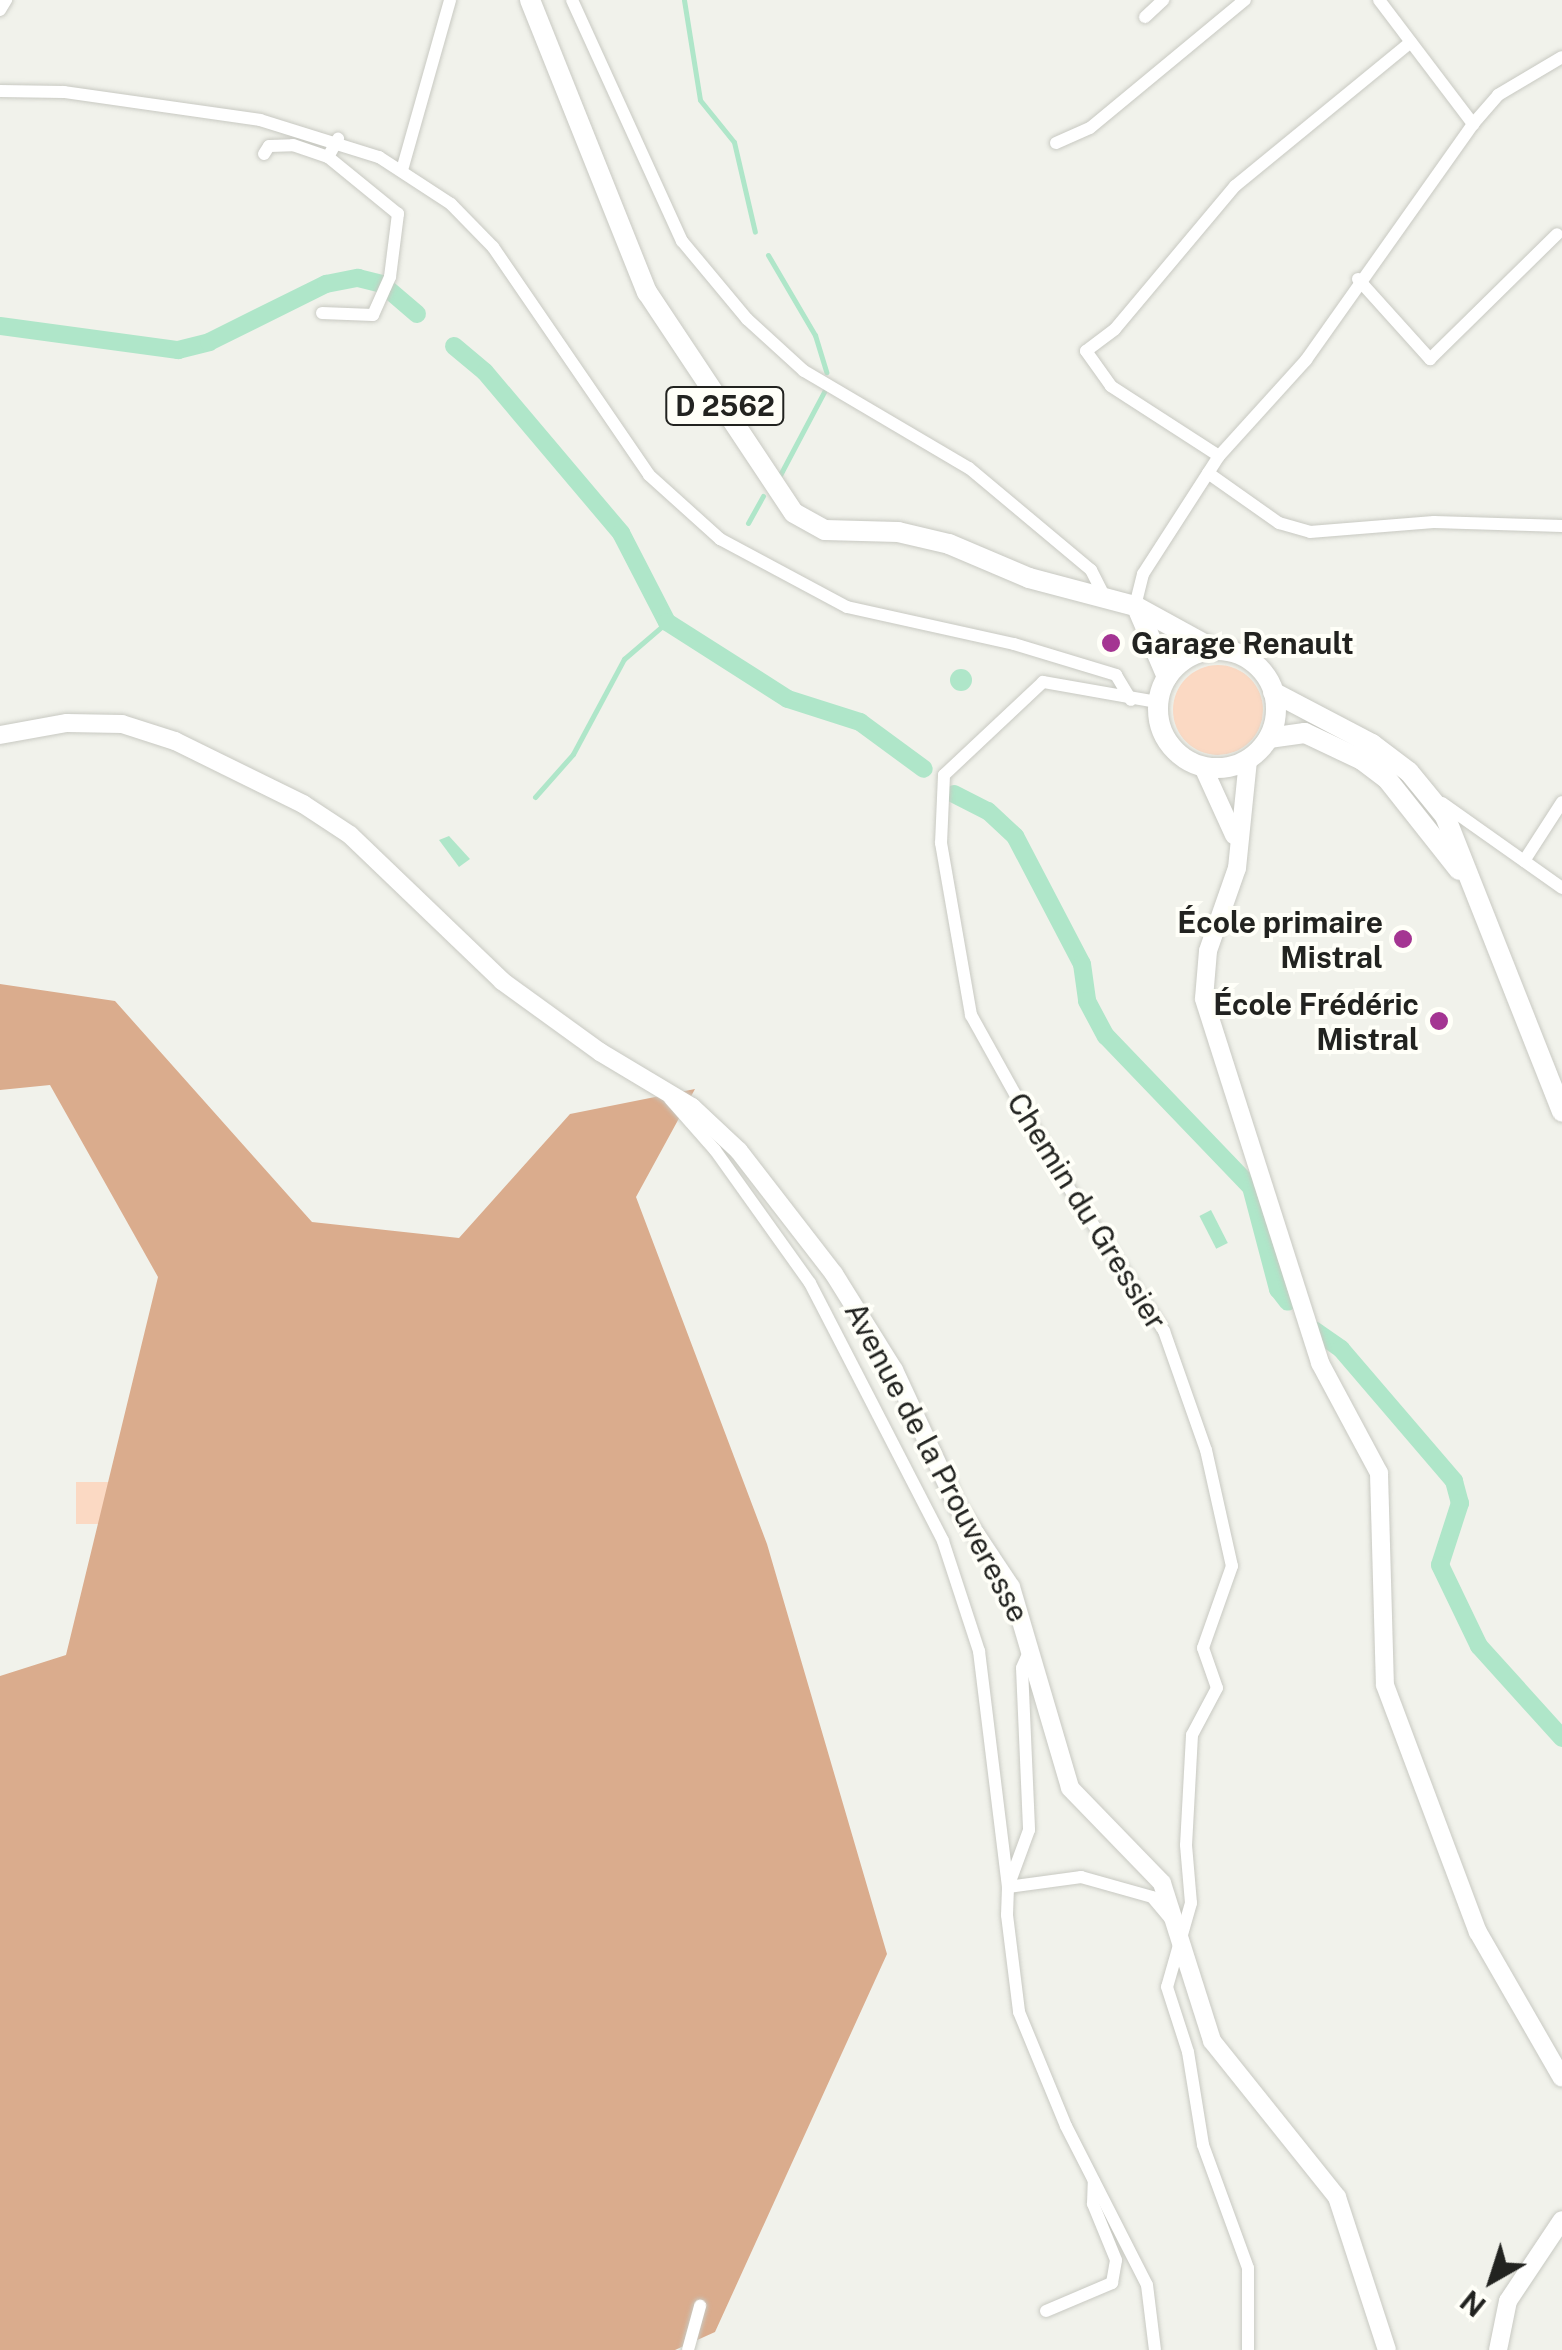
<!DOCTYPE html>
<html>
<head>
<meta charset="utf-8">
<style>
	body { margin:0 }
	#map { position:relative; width:1562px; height:2350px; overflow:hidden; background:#f1f2eb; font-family:"Public Sans",sans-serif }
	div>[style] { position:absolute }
	.green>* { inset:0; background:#fbd9c3; transform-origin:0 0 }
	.round { border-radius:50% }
	.forest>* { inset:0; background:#daac8d }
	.water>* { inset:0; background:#afe6c9; transform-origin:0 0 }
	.stream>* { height:5px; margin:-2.5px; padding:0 2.5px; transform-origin:2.5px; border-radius:2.5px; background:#afe6c9 }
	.canal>* { height:18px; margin:-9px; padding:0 9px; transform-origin:9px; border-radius:9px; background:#afe6c9 }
	.roads { filter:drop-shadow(0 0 2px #c8c9c2) drop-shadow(0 0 2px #c8c9c2) }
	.minor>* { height:12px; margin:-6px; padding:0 6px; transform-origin:6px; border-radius:6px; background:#fff }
	.secondary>* { height:18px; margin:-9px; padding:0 9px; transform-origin:9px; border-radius:9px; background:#fff }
	.primary>* { height:20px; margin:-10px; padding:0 10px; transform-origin:10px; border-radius:10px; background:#fff }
	.primary>.ring { margin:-10px; padding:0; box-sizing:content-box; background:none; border:20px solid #fff; border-radius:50% }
	.dots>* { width:28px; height:28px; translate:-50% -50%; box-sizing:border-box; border:5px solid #fffff8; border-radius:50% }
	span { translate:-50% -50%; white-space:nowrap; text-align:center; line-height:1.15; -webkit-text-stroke:8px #fffff8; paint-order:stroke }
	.shield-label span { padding:2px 8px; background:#fffff8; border:2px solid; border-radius:8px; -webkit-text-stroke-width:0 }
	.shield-label { font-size:28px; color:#222320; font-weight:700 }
	.poi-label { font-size:30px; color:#222320; font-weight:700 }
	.left { translate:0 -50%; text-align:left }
	.right { translate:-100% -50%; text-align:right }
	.street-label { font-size:30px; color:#222320 }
	.north { position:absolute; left:1442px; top:2230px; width:100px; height:100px; -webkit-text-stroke:8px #fffff8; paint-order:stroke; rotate:219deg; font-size:28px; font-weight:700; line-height:40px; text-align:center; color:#222320 }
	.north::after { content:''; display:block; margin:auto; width:35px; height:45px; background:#222320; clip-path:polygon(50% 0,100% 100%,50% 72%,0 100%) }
</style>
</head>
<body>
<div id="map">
	<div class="green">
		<div class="round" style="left:1173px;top:665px;width:90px;height:90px"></div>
		<div style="left:161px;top:1482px;width:42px;height:85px;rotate:90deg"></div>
	</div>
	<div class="forest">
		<div style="clip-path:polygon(0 984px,115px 1001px,312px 1222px,459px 1238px,570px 1114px,695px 1089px,636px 1197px,767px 1544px,887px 1954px,715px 2332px,675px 2350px,0 2350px,0 1676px,66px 1655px,158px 1277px,50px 1085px,0 1090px)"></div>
	</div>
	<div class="water">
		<div class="round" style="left:950px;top:669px;width:22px;height:22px"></div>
		<div style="clip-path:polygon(449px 836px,470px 859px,459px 867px,439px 840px)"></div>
		<div style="left:1211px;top:1210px;width:37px;height:13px;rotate:63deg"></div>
	</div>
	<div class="stream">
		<div style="left:684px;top:0;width:101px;rotate:80.9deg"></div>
		<div style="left:700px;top:100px;width:54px;rotate:51deg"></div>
		<div style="left:734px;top:142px;width:92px;rotate:76.9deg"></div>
		<div style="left:768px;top:255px;width:93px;rotate:59.6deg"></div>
		<div style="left:815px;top:335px;width:39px;rotate:73deg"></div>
		<div style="left:780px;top:475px;width:96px;rotate:-62.1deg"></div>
		<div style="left:748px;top:523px;width:31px;rotate:-61deg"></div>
		<div style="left:535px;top:797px;width:57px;rotate:-48.5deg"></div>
		<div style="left:573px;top:754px;width:108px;rotate:-61.8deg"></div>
		<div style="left:624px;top:659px;width:57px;rotate:-40.7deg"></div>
	</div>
	<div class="canal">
		<div style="left:0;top:326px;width:180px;rotate:7.7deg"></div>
		<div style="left:178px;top:350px;width:32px;rotate:-14deg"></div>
		<div style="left:209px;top:342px;width:131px;rotate:-26.4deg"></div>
		<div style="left:326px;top:284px;width:33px;rotate:-11deg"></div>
		<div style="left:358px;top:278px;width:25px;rotate:14deg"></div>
		<div style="left:382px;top:284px;width:46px;rotate:40.6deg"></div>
		<div style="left:454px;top:346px;width:40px;rotate:40deg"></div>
		<div style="left:485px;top:372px;width:211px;rotate:49.8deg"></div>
		<div style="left:621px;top:533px;width:100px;rotate:62.7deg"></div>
		<div style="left:667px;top:622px;width:143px;rotate:32.5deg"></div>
		<div style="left:788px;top:699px;width:76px;rotate:17.7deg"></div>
		<div style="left:860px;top:722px;width:79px;rotate:36.3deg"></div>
		<div style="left:954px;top:794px;width:38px;rotate:27deg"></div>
		<div style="left:988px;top:811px;width:37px;rotate:43deg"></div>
		<div style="left:1015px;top:836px;width:144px;rotate:62.4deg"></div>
		<div style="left:1082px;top:964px;width:37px;rotate:82deg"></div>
		<div style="left:1087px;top:1001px;width:40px;rotate:62deg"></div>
		<div style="left:1106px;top:1036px;width:209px;rotate:46.2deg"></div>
		<div style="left:1251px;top:1187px;width:106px;rotate:75.2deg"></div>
		<div style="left:1278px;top:1289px;width:16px;rotate:52deg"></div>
		<div style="left:1314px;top:1330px;width:33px;rotate:35deg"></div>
		<div style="left:1341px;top:1349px;width:174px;rotate:49.4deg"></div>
		<div style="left:1454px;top:1481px;width:23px;rotate:75deg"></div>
		<div style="left:1460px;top:1503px;width:65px;rotate:107.9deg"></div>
		<div style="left:1440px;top:1565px;width:90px;rotate:64.3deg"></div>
		<div style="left:1479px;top:1646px;width:124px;rotate:47.9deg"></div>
	</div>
	<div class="roads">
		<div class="minor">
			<div style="left:572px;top:0;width:265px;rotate:65.5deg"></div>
			<div style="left:682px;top:241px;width:102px;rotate:50.2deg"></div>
			<div style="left:747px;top:319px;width:77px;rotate:42.4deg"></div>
			<div style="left:804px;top:371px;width:191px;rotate:30.5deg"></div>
			<div style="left:969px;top:468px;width:159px;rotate:39.9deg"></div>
			<div style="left:1091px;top:570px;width:28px;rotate:63deg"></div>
			<div style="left:1379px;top:0;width:156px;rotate:52.8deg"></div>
			<div style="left:0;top:10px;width:12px;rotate:-59deg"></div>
			<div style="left:1145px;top:17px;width:25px;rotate:-43deg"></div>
			<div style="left:0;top:91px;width:64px;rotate:0.9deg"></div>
			<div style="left:64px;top:92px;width:198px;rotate:8.1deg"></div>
			<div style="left:260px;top:120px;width:125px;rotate:17.3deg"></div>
			<div style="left:379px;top:157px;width:86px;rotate:33.1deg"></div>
			<div style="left:451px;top:204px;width:60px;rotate:45.7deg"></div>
			<div style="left:493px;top:247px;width:276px;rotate:55.6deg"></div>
			<div style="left:649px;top:475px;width:96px;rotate:42deg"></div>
			<div style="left:720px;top:539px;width:144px;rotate:28.2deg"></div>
			<div style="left:847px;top:607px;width:171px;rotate:12.5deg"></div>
			<div style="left:1014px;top:644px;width:107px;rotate:16.9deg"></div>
			<div style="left:1116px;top:675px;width:29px;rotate:59deg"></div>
			<div style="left:1056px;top:143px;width:37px;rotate:-24deg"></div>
			<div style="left:1090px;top:128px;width:201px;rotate:-39.6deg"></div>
			<div style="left:264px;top:154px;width:9px;rotate:-58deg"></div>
			<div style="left:269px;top:146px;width:24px;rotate:-2deg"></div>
			<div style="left:293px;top:145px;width:37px;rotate:19deg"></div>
			<div style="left:402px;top:170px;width:177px;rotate:-74.2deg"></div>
			<div style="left:1358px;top:279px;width:108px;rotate:48deg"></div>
			<div style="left:1430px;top:359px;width:178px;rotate:-44.5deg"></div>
			<div style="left:322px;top:313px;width:51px;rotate:2.2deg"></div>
			<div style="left:373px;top:315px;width:42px;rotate:-65.9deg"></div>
			<div style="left:390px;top:277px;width:64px;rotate:-82.8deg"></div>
			<div style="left:398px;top:214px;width:90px;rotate:-140.8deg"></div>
			<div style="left:328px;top:157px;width:21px;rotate:-61deg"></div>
			<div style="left:1219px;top:456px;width:129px;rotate:-147.1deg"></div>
			<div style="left:1111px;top:386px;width:43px;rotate:-125.5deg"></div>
			<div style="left:1086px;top:351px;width:36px;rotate:-37deg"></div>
			<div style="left:1115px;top:329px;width:187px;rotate:-50deg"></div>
			<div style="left:1235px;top:186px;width:227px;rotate:-39.3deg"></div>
			<div style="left:1208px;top:473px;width:87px;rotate:35.2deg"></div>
			<div style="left:1279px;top:523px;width:32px;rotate:16deg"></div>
			<div style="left:1310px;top:532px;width:124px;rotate:-4.6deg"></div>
			<div style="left:1434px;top:522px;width:128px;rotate:1.8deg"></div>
			<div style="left:1135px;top:606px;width:33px;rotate:-76deg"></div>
			<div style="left:1143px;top:574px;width:140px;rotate:-57.2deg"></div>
			<div style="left:1219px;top:456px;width:130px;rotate:-47.8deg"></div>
			<div style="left:1306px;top:360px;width:289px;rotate:-54.7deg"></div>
			<div style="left:1473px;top:124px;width:38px;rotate:-49deg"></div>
			<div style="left:1498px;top:95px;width:74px;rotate:-30.7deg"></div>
			<div style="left:1157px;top:702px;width:116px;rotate:-170deg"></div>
			<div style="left:1043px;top:682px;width:136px;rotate:136.8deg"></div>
			<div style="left:944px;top:775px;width:68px;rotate:92.5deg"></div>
			<div style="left:941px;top:843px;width:175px;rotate:80.1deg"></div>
			<div style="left:971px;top:1015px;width:181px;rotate:60.9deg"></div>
			<div style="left:1059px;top:1173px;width:190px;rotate:56.4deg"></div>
			<div style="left:1164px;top:1331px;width:126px;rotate:70.6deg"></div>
			<div style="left:1206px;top:1450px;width:119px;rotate:77.4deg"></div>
			<div style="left:1232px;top:1566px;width:87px;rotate:109.5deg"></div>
			<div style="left:1203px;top:1648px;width:42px;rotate:70.7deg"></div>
			<div style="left:1217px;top:1688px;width:53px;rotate:118deg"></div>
			<div style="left:1192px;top:1735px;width:110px;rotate:93.1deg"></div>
			<div style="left:1186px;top:1845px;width:58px;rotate:85.1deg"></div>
			<div style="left:1191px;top:1903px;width:87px;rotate:105.9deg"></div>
			<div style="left:1167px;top:1987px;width:68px;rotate:72.1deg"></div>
			<div style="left:1188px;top:2052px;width:94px;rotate:80.8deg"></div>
			<div style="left:1203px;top:2145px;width:131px;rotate:69.9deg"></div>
			<div style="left:1248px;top:2268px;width:82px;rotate:90deg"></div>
			<div style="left:1442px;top:803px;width:147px;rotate:35.3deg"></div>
			<div style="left:1524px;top:861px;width:70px;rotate:-57.2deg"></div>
			<div style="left:670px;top:1099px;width:68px;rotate:48.6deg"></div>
			<div style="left:715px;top:1150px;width:163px;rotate:54.5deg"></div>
			<div style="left:810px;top:1283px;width:290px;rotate:62.7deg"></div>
			<div style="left:943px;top:1541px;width:116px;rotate:71.9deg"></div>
			<div style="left:979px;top:1651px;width:238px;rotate:83deg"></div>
			<div style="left:1008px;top:1887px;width:74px;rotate:-7.8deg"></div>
			<div style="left:1081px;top:1877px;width:74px;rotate:15.7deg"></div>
			<div style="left:1152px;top:1897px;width:30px;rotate:50deg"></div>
			<div style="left:1029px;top:1652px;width:17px;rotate:114deg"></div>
			<div style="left:1022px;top:1668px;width:162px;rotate:87.5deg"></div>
			<div style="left:1029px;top:1830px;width:61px;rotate:110.2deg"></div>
			<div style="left:1008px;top:1887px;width:28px;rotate:92deg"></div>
			<div style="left:1007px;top:1915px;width:98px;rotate:82.9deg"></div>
			<div style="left:1019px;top:2012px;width:123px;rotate:67.6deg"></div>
			<div style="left:1066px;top:2126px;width:178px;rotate:63deg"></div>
			<div style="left:1147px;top:2285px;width:65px;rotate:83deg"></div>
			<div style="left:1046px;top:2311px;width:72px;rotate:-23deg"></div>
			<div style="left:1112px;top:2283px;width:23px;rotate:-80deg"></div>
			<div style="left:1116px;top:2260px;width:61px;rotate:-112.3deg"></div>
			<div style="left:1093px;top:2204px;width:23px;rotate:-88deg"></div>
			<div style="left:688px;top:2350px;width:46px;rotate:-74.7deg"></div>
		</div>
		<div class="secondary">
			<div style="left:0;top:735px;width:68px;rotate:-10.2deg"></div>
			<div style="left:67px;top:723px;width:55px;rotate:1deg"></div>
			<div style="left:122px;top:724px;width:56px;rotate:17.8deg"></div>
			<div style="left:175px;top:741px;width:143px;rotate:26.2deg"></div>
			<div style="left:303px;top:804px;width:56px;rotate:33.4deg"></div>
			<div style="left:350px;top:835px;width:211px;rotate:43.8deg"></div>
			<div style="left:502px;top:981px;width:121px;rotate:35.9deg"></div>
			<div style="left:600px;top:1052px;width:107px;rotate:30.9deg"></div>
			<div style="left:692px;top:1107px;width:64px;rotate:43.1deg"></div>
			<div style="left:739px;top:1151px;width:155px;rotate:52.3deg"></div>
			<div style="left:834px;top:1274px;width:113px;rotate:58deg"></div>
			<div style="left:894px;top:1370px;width:150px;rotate:65.1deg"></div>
			<div style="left:957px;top:1506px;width:97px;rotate:56.3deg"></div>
			<div style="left:1011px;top:1587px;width:209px;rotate:73.6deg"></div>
			<div style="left:1070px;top:1788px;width:132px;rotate:45.9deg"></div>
			<div style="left:1162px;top:1883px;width:166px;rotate:72.4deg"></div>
			<div style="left:1212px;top:2041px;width:200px;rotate:51.3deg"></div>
			<div style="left:1337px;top:2197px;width:161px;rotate:71.9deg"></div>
			<div style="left:1248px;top:760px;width:109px;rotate:95.8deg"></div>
			<div style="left:1237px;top:868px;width:88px;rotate:109.3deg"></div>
			<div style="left:1208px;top:951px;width:48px;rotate:94.8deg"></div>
			<div style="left:1204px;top:999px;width:382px;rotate:72.3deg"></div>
			<div style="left:1320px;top:1363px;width:125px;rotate:61.8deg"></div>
			<div style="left:1379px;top:1473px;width:212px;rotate:88.4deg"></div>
			<div style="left:1385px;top:1685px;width:264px;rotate:69.4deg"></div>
			<div style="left:1478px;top:1932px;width:168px;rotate:60.1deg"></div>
			<div style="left:1203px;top:767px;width:75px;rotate:65.5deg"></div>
			<div style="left:1498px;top:2350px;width:50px;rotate:-78.5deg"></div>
			<div style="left:1508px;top:2301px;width:97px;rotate:-56.3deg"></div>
		</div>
		<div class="primary">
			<div style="left:530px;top:0;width:315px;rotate:68.2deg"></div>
			<div style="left:647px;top:292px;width:265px;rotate:56.4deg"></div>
			<div style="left:794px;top:513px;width:35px;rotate:29deg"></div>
			<div style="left:825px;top:530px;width:73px;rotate:1.6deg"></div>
			<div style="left:898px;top:532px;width:52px;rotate:13.2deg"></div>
			<div style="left:949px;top:544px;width:87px;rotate:23deg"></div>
			<div style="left:1029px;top:578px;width:110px;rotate:14.8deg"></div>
			<div style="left:1135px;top:606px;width:91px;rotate:28.8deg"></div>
			<div style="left:1139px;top:612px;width:71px;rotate:66.7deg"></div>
			<div class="ring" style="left:1158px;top:650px;width:98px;height:98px"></div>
			<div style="left:1273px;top:692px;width:112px;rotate:27.7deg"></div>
			<div style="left:1372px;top:744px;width:46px;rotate:37.1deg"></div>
			<div style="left:1409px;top:772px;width:57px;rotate:50.7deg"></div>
			<div style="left:1445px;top:816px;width:318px;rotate:68.4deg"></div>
			<div style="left:1269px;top:738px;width:36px;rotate:-8deg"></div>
			<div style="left:1305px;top:733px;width:63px;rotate:25.3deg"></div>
			<div style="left:1362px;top:760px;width:31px;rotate:37deg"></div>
			<div style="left:1387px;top:779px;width:116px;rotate:51.6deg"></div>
		</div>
	</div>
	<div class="dots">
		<div style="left:1111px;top:643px;background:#a43592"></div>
		<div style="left:1403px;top:939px;background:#a43592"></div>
		<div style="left:1439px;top:1021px;background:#a43592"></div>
	</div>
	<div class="shield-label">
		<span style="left:725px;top:406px">D 2562</span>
	</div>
	<div class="poi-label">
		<span class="left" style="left:1131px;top:643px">Garage Renault</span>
		<span class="right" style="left:1383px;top:939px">École primaire<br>Mistral</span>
		<span class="right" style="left:1419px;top:1021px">École Frédéric<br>Mistral</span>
	</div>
	<div class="street-label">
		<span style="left:1087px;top:1211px;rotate:58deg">Chemin du Gressier</span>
		<span style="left:937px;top:1462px;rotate:62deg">Avenue de la Prouveresse</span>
	</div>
	<div class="north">N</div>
</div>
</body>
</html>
